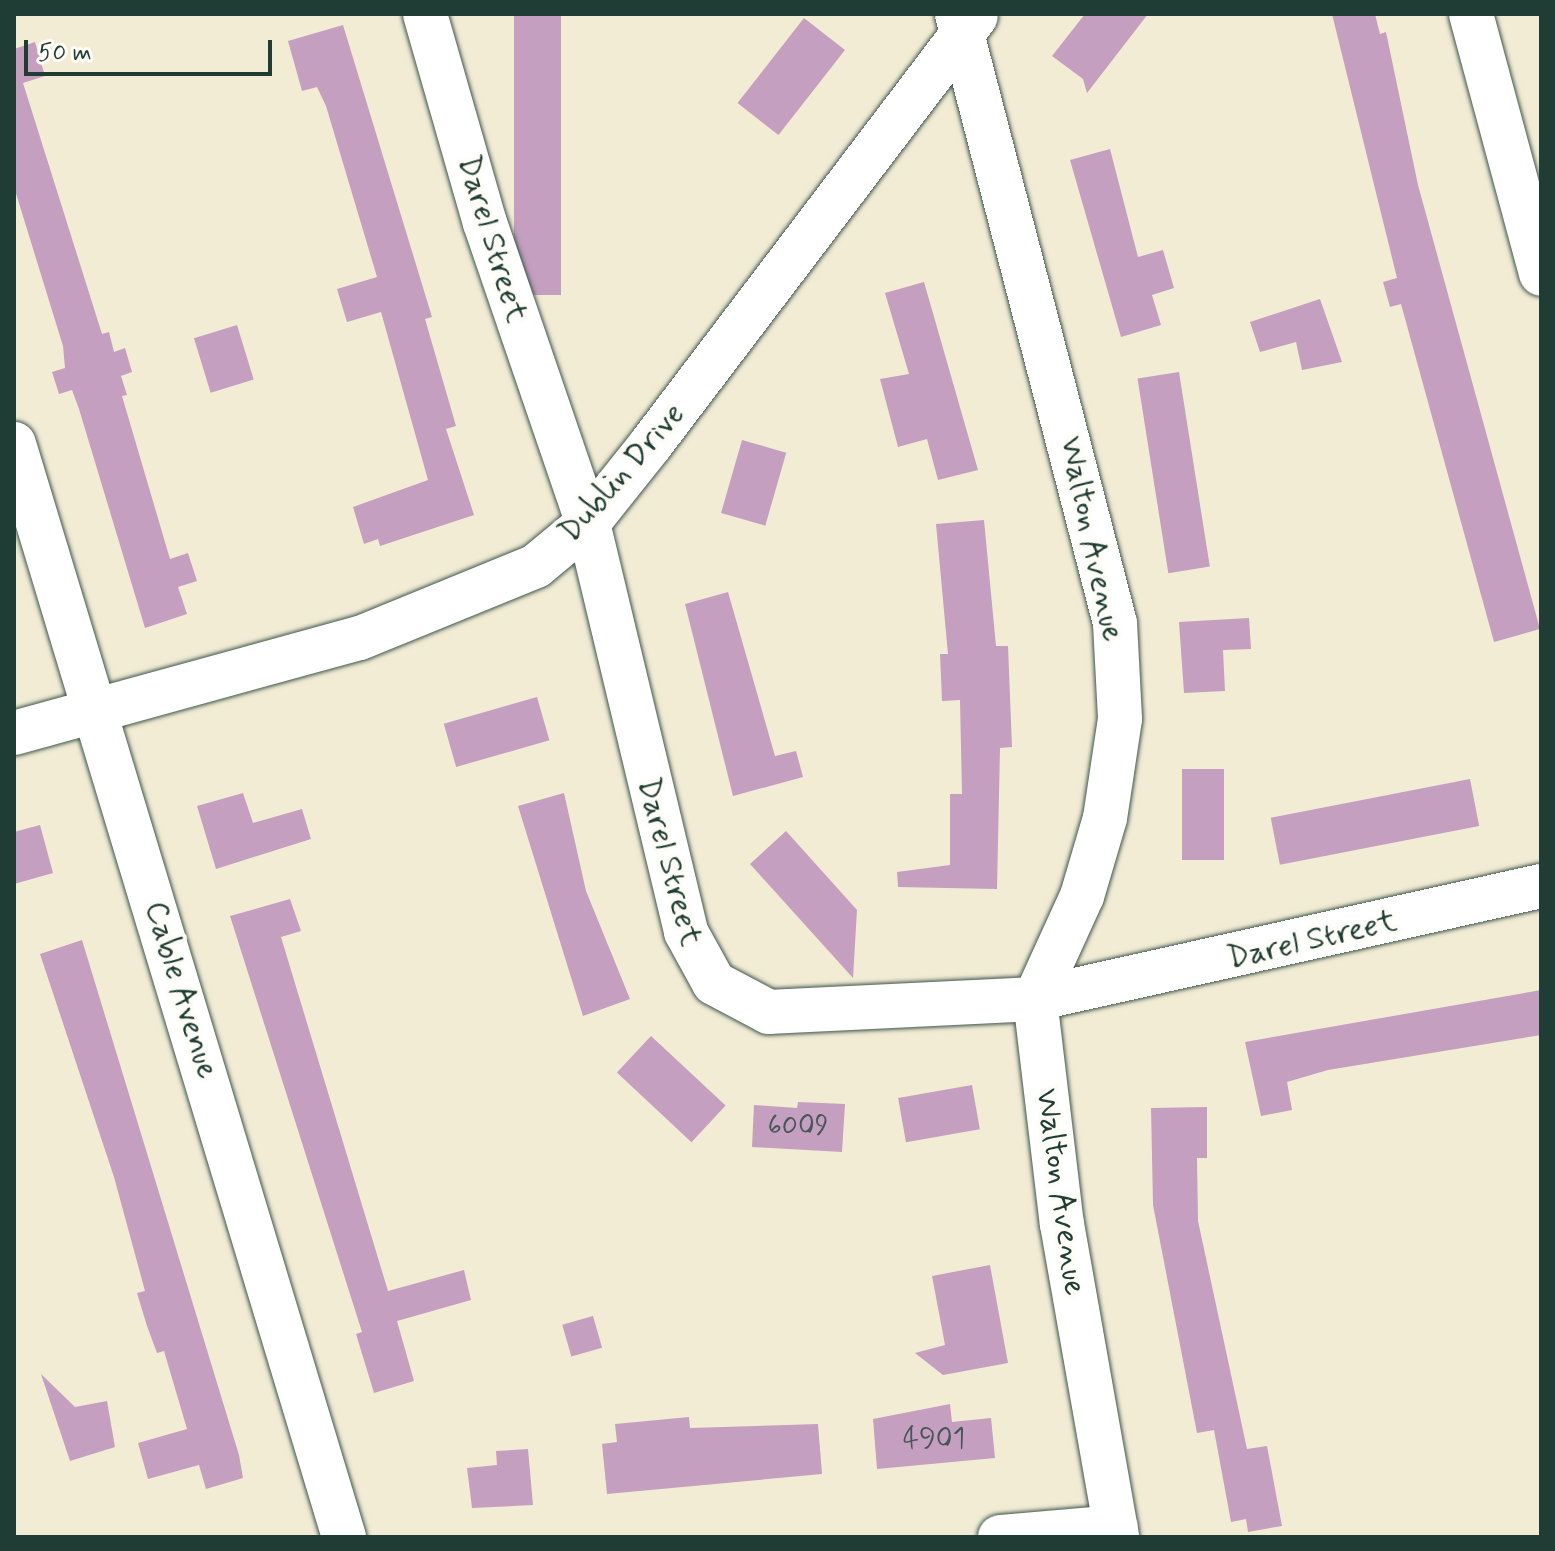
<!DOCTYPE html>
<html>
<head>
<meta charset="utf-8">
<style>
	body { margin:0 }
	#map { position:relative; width:1555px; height:1551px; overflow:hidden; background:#f2ecd5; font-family:Mynerve,sans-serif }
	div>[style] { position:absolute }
	.building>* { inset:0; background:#c49fbf; transform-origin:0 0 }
	.roads { filter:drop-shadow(0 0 2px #3f574c) drop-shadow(0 0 2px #3f574c) }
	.minor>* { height:44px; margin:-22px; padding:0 22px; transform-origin:22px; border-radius:22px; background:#fff }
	span { translate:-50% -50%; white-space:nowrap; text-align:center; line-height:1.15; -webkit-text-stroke:8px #fdfcf7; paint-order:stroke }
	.number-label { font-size:28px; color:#485657 }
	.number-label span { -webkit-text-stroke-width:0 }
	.street-label { font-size:32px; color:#1f3d34 }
	.frame { position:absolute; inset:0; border:16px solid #1f3d34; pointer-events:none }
	.scale { position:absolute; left:24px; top:40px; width:248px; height:36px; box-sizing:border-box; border:4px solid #1f3d34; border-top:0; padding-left:10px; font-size:24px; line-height:28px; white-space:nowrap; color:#1f3d34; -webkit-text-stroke:6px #fdfcf7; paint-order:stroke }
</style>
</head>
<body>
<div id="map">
	<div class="building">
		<div style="left:514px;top:14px;width:47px;height:281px"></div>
		<div style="clip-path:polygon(1085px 14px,1148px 14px,1087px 93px,1083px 79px,1052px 56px)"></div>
		<div style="clip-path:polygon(1332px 14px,1375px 14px,1380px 34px,1386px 32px,1418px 185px,1540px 629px,1494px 642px,1401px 304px,1390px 307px,1383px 282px,1397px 278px)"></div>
		<div style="left:804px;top:18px;width:52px;height:108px;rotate:38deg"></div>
		<div style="clip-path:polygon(343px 25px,432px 317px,425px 319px,456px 426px,446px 429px,474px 515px,380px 546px,378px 539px,364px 544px,353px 507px,428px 480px,381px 312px,347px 322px,337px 289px,377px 277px,326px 106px,317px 87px,302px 91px,288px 41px)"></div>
		<div style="clip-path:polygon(35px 42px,45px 76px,23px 83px,102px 334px,109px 332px,114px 352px,125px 348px,132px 372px,121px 376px,127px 395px,122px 396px,170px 559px,188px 553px,197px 581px,178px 587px,187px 614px,145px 628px,79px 409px,72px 390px,59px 394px,52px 372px,65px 368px,63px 346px,14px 187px,14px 49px)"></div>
		<div style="clip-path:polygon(1110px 149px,1138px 257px,1163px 250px,1174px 288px,1152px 295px,1161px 325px,1121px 337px,1070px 160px)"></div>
		<div style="clip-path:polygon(924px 282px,978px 470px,938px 480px,927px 439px,898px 447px,880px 379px,909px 374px,885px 293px)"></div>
		<div style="clip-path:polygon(1320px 299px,1342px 362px,1302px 370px,1296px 342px,1260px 352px,1250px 322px)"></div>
		<div style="left:237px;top:325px;width:57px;height:45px;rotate:73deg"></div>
		<div style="left:1179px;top:372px;width:197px;height:42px;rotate:81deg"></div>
		<div style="left:742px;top:440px;width:46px;height:76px;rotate:16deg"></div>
		<div style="clip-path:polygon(984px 520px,996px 646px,1008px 646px,1012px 747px,1000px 748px,997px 889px,898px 887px,897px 872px,950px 865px,950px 794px,962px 794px,960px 700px,942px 701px,940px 654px,948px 654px,936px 524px)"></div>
		<div style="clip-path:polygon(728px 592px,775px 756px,796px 751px,803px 777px,733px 796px,685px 604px)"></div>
		<div style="clip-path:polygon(1249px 618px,1251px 649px,1223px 650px,1225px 691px,1184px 693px,1179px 622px)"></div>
		<div style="left:537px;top:697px;width:45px;height:97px;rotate:74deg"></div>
		<div style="left:1182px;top:769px;width:42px;height:91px"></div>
		<div style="left:1470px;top:779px;width:48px;height:203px;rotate:79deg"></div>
		<div style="clip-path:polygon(243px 793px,253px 823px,302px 809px,311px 839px,216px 869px,197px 806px)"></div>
		<div style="clip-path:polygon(564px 793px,586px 891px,630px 999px,583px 1016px,518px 806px)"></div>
		<div style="clip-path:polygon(40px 825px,53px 873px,14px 884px,14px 832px)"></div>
		<div style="clip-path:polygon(786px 831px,857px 910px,853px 978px,750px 864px)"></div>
		<div style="clip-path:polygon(290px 899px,301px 931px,281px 937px,388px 1291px,464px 1270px,471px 1300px,397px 1321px,414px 1381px,374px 1393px,356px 1334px,362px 1332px,230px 916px)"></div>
		<div style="clip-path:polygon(82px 940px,239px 1455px,243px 1478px,206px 1489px,199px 1465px,148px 1479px,138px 1443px,187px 1429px,164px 1351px,157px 1353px,147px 1326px,137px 1293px,145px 1291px,114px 1177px,40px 954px)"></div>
		<div style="clip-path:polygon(1541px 990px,1541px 1035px,1328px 1070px,1287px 1082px,1292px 1110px,1261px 1116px,1245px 1042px)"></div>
		<div style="left:651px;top:1036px;width:102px;height:50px;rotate:43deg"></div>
		<div style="left:972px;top:1085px;width:45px;height:75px;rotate:80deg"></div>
		<div style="clip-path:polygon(798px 1102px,845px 1104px,842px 1152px,752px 1147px,754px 1105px,797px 1108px)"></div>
		<div style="clip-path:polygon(1207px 1107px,1207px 1158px,1197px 1158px,1198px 1221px,1247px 1449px,1267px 1446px,1282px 1526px,1248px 1532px,1246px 1519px,1231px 1522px,1214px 1430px,1197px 1433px,1153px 1205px,1151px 1108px)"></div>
		<div style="clip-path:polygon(990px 1265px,1008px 1363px,943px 1375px,915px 1353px,945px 1345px,932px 1276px)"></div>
		<div style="left:593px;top:1316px;width:33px;height:32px;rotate:74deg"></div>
		<div style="clip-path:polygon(41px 1374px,75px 1407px,107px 1401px,115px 1447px,70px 1461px)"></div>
		<div style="clip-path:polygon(950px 1404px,952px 1422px,991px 1418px,995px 1458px,877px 1469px,873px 1419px)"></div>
		<div style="clip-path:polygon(689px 1417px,690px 1428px,818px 1424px,822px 1474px,607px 1494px,602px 1444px,617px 1442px,615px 1424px)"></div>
		<div style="clip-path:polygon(528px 1449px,533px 1505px,472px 1508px,467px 1468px,497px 1465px,496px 1451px)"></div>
	</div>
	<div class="roads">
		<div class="minor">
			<div style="left:425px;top:14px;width:217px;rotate:74deg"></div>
			<div style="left:485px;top:223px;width:317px;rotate:71.1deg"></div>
			<div style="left:588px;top:523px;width:421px;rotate:76.5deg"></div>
			<div style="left:686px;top:932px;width:58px;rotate:61.2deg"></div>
			<div style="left:714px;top:983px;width:62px;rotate:27.8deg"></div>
			<div style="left:769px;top:1012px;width:266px;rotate:-2.8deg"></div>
			<div style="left:1035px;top:999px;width:518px;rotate:-12.59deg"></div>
			<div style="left:957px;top:14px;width:629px;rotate:75.46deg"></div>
			<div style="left:1115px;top:623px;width:96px;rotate:87deg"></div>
			<div style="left:1120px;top:719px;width:100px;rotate:98.6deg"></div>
			<div style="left:1105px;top:818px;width:81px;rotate:106.4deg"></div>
			<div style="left:1082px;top:896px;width:113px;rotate:114.5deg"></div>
			<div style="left:1035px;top:999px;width:227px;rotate:83.2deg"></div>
			<div style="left:1062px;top:1224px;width:318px;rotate:80deg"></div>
			<div style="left:1471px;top:14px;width:269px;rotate:74.9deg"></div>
			<div style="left:14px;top:444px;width:1142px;rotate:73.2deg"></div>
			<div style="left:14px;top:733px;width:359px;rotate:-15.4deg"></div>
			<div style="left:360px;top:638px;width:190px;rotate:-22.2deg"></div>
			<div style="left:536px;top:566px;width:67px;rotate:-39.6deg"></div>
			<div style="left:588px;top:523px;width:101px;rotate:-51.4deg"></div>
			<div style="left:651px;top:444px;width:537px;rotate:-52.79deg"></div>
			<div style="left:1000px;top:1537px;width:116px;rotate:-4.9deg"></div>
		</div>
	</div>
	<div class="number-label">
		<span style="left:798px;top:1127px">6009</span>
		<span style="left:934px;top:1440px">4901</span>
	</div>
	<div class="street-label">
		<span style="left:492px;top:239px;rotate:73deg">Darel Street</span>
		<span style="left:622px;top:473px;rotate:-49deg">Dublin Drive</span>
		<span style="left:1091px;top:539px;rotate:78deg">Walton Avenue</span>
		<span style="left:669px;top:862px;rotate:75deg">Darel Street</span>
		<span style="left:1312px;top:940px;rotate:-13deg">Darel Street</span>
		<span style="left:181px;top:990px;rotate:73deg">Cable Avenue</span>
		<span style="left:1060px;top:1192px;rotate:82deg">Walton Avenue</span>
	</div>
	<div class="frame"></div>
	<div class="scale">50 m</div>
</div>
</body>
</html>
